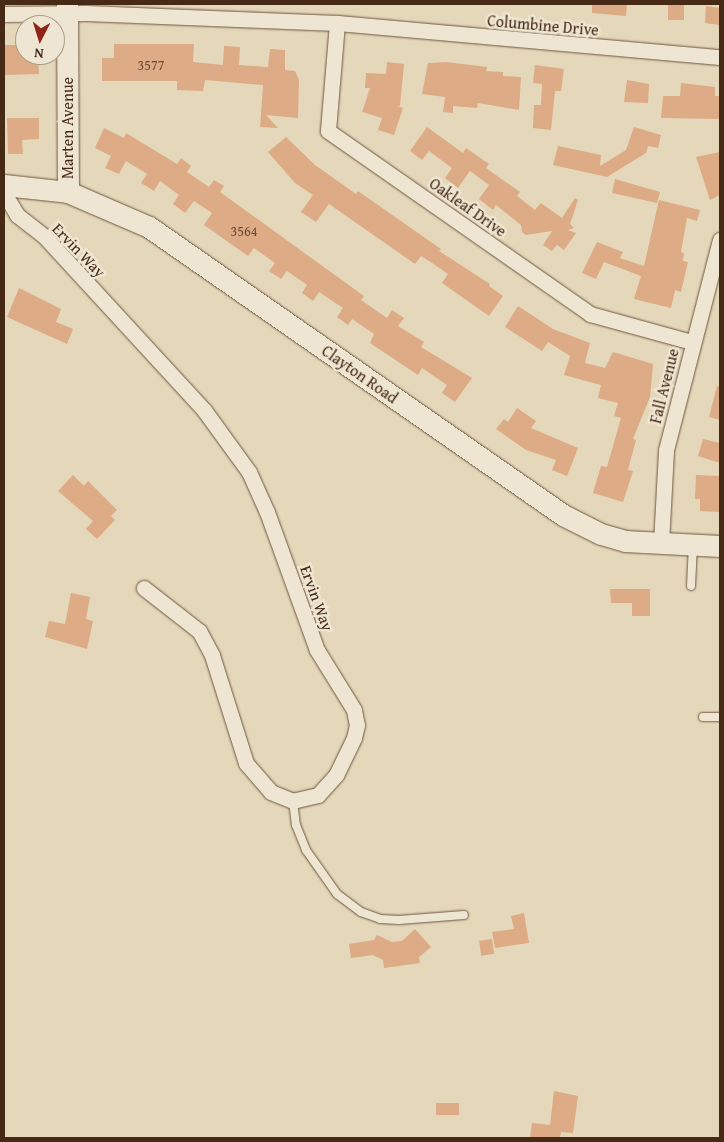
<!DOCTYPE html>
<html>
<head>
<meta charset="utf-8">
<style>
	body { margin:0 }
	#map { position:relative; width:724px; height:1142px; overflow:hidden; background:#e5d8ba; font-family:"Gentium Book Plus",serif }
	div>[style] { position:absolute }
	.building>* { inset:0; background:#ddab85; transform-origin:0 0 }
	.roads { filter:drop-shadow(0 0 1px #6e563f) drop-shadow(0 0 1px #6e563f) }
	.lane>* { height:8px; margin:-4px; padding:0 4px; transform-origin:4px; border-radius:4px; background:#eee6d2 }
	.street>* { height:15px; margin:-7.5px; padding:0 7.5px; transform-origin:7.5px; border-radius:7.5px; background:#eee6d2 }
	.secondary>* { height:21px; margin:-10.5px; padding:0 10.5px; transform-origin:10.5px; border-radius:10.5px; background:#eee6d2 }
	span { translate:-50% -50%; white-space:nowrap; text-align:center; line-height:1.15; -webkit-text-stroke:5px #eee6d2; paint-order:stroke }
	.number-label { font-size:14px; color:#6c4a32 }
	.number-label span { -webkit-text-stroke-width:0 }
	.street-label { font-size:16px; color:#462a16 }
	.frame { position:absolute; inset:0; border:5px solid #462a16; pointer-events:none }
	.north { position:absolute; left:15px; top:15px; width:50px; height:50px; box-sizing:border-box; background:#eee6d2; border:1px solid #ab9b87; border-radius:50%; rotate:185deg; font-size:14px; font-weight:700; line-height:20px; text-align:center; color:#462a16 }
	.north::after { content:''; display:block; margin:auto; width:18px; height:22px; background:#8f2418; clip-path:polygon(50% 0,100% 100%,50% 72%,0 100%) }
</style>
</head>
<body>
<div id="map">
	<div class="building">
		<div style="clip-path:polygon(592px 4px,627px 4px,626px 16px,592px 13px)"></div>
		<div style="left:668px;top:4px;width:16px;height:16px"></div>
		<div style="clip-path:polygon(706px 6px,720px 8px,720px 25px,705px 23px)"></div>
		<div style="clip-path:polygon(114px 44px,194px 44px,193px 62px,223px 65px,224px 46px,240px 47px,239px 65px,268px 67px,270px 49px,285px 50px,285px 70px,295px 71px,299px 80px,298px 118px,266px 115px,278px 128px,260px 127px,263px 85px,205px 80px,203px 91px,177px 90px,177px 81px,102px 81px,102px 58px,114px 58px)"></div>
		<div style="clip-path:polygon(4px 45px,22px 45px,25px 55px,38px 55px,39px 74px,5px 75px)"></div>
		<div style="clip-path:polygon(387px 62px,404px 64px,400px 106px,397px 106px,403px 108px,394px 135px,378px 130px,382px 118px,362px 112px,370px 88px,365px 88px,366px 73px,386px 74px)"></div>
		<div style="clip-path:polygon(446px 62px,487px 67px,486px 71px,503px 72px,503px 76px,521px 77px,519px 110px,478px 103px,477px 108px,453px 106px,453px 113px,443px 112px,445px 97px,422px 94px,428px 63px)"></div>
		<div style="clip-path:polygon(535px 65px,564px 69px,561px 91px,555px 91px,551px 130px,533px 128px,534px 105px,541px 105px,542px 84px,533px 83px)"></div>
		<div style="clip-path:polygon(627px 80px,649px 84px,648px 103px,624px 102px)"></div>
		<div style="clip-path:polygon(681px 83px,715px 87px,715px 96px,720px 96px,720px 119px,661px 118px,663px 96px,680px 96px)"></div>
		<div style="clip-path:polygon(7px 118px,39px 118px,39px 139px,22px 140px,23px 154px,8px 154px)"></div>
		<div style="clip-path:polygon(427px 127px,463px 153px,466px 148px,489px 164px,486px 168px,520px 192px,517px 196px,535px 210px,541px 203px,562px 218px,575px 198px,578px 200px,570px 224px,574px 228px,568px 230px,576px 233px,564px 250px,557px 245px,552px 251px,543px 245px,552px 231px,526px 235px,522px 232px,521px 225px,496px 205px,493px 210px,479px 199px,489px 185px,470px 171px,458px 188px,445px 178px,452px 168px,429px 151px,422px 160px,410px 151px)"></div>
		<div style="clip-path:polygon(634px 127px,661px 135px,658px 148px,648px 146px,646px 153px,607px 177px,553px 165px,558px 146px,601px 155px,600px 166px,626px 150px)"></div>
		<div style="clip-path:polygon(104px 128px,124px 138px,126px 133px,177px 164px,181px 158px,191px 166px,187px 172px,209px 187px,214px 180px,224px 186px,220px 192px,364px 296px,361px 300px,387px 318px,392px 310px,404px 318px,398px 326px,424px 342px,421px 347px,472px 378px,455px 402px,442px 393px,447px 385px,422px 368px,418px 375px,370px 343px,374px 334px,352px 319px,348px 325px,337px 317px,343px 308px,319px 292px,313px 301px,302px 293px,307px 285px,287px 271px,281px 279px,269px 271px,275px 263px,254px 248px,248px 256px,204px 225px,212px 213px,194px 201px,185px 213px,173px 204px,179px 195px,160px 181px,154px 191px,141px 183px,147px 174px,126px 161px,119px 174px,105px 168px,111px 156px,95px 148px)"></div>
		<div style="clip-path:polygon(286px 137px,315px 165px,356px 194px,358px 191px,441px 249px,439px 251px,490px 284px,489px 286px,503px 296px,489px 316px,442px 283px,448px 274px,432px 263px,421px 256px,415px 264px,329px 204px,316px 222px,301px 212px,313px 195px,295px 183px,268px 152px)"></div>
		<div style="clip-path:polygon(720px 152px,720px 195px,710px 200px,696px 157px)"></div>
		<div style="clip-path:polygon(615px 179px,660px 192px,657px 203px,612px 193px)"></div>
		<div style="clip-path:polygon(659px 200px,700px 210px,697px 221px,687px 218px,681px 252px,684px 253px,683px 261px,688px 262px,681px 292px,675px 290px,671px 308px,634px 299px,641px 276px,604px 262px,596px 279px,582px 273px,597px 242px,623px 252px,620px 258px,644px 266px)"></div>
		<div style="clip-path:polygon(19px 288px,61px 309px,56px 322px,73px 329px,67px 344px,7px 317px)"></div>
		<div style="clip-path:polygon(518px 306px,553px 329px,590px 343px,585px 363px,605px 368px,613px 352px,653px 364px,650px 397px,633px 439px,636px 440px,628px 470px,633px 471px,623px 502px,593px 493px,601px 466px,607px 467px,621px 418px,614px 416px,618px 403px,598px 398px,601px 385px,564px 375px,570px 356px,548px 342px,542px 351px,505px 327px)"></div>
		<div style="clip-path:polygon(717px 386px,720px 387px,720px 420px,709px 417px)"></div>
		<div style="clip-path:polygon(517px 408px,536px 421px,531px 428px,578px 448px,567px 476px,552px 470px,556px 460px,526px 450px,496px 429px,504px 419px,508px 422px)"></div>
		<div style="clip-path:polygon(703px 439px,720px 443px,720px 463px,698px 456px)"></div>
		<div style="clip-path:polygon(73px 475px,84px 486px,88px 481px,117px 510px,111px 516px,115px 520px,97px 539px,86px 529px,93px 521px,58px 491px)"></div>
		<div style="clip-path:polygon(696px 475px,720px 476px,720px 512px,700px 511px,700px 499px,695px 499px)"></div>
		<div style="clip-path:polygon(610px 589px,650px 589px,650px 616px,632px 616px,632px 603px,611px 603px)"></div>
		<div style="clip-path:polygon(71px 593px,90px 597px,86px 619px,93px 621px,87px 649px,45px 637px,49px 621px,65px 624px)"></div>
		<div style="clip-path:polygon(524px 913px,529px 943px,495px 948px,492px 932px,514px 929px,511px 916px)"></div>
		<div style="clip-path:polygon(415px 929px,431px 947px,419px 957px,420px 963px,384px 968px,383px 960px,373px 955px,351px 958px,349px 944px,374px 940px,377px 935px,392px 942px,402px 941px)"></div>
		<div style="left:492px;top:939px;width:15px;height:13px;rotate:82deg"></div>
		<div style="clip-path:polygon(554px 1091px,578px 1096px,573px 1133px,561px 1132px,560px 1138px,530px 1138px,532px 1123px,550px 1125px)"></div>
		<div style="left:436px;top:1103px;width:23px;height:12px"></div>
	</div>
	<div class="roads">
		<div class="lane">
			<div style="left:691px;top:586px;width:41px;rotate:-87.2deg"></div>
			<div style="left:703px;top:717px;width:17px"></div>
			<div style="left:293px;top:801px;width:24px;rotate:83deg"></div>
			<div style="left:296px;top:825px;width:27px;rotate:68deg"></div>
			<div style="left:306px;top:850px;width:54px;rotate:54.8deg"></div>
			<div style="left:337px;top:894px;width:30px;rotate:37deg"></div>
			<div style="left:361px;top:912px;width:20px;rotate:20deg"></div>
			<div style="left:380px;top:919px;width:19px;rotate:3deg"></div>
			<div style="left:399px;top:920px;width:65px;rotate:-4.4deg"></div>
		</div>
		<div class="street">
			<div style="left:4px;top:14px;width:82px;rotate:-0.7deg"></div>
			<div style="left:86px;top:13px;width:251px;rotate:2.3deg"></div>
			<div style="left:337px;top:23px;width:385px;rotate:5.1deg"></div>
			<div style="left:337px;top:23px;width:108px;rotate:94.8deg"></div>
			<div style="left:328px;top:131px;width:320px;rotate:34.9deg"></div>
			<div style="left:590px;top:314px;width:106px;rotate:15.4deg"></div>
			<div style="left:4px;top:193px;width:26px;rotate:59deg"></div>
			<div style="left:17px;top:215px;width:34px;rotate:38deg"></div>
			<div style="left:44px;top:236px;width:236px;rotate:47.4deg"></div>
			<div style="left:204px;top:410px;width:77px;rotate:54deg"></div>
			<div style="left:249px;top:472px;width:44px;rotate:65.8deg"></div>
			<div style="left:267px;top:512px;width:147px;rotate:70.1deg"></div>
			<div style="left:317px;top:650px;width:70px;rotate:58.3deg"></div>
			<div style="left:354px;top:710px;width:15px;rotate:79deg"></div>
			<div style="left:357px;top:725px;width:13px;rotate:103deg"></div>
			<div style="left:354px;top:738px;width:41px;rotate:115.9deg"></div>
			<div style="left:336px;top:775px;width:27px;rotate:132deg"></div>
			<div style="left:318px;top:795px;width:26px;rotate:167deg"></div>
			<div style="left:293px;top:801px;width:24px;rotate:-158deg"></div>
			<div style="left:271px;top:792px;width:38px;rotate:-131deg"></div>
			<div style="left:246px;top:763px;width:113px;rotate:-107.5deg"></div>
			<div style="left:212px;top:655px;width:27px;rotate:-118deg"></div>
			<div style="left:199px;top:631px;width:70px;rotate:-142deg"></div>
			<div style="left:661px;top:543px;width:93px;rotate:-86.9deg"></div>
			<div style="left:666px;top:450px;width:217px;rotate:-75.6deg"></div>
		</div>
		<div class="secondary">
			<div style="left:67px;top:4px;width:188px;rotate:89.7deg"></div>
			<div style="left:4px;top:185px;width:64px;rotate:6.2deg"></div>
			<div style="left:68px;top:192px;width:88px;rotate:23.4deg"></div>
			<div style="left:149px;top:227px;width:504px;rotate:34.82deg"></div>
			<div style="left:563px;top:515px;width:42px;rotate:26.6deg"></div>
			<div style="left:601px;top:534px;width:25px;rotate:16deg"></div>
			<div style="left:625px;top:541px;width:95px;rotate:3deg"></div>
		</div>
	</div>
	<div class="number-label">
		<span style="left:151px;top:65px">3577</span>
		<span style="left:244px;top:231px">3564</span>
	</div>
	<div class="street-label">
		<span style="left:543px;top:25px;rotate:5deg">Columbine Drive</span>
		<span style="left:67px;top:128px;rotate:-90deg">Marten Avenue</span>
		<span style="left:468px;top:207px;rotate:35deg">Oakleaf Drive</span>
		<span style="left:79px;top:250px;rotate:46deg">Ervin Way</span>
		<span style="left:360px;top:374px;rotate:35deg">Clayton Road</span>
		<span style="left:664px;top:386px;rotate:-76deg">Fall Avenue</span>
		<span style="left:317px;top:598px;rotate:70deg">Ervin Way</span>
	</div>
	<div class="frame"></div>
	<div class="north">N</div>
</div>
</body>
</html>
